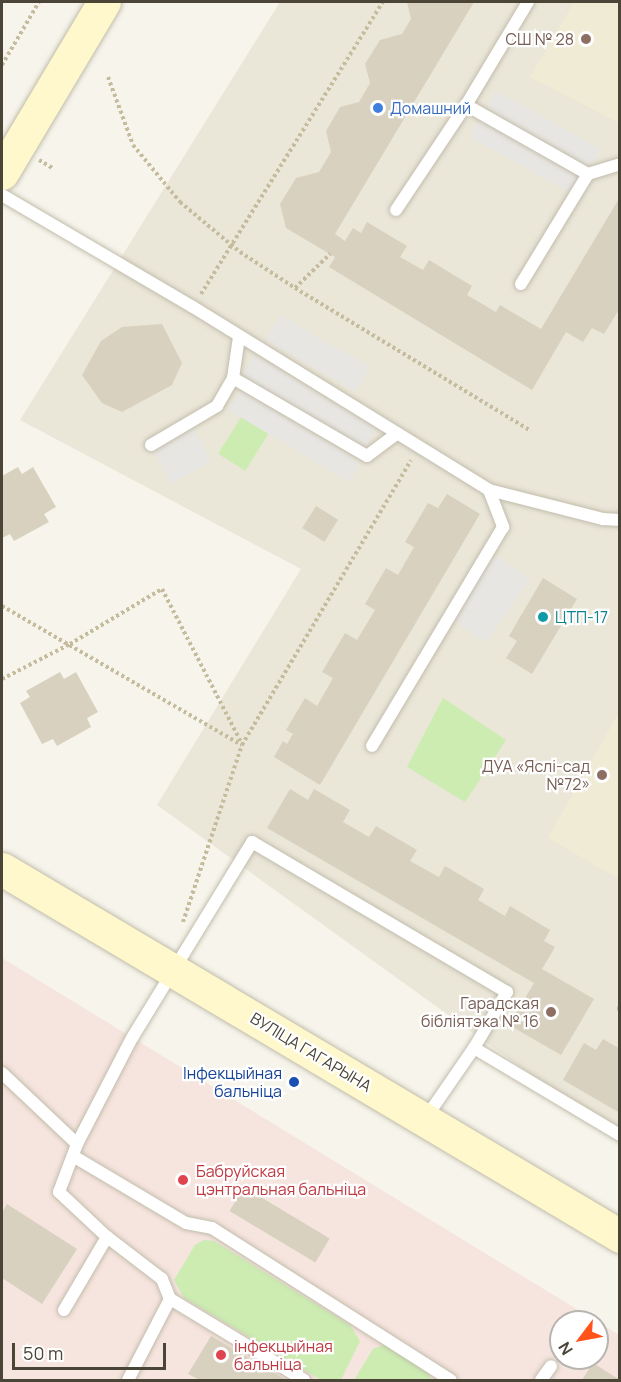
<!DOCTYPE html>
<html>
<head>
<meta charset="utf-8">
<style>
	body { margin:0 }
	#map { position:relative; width:621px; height:1382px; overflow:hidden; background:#f6f4eb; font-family:Manrope,sans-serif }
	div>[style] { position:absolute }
	.residential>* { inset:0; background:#eae6d8 }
	.education>* { inset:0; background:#efebd4 }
	.medical>* { inset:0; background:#f6e4de }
	.green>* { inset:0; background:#ccecb2; transform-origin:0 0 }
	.parking>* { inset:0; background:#e8e6e2; transform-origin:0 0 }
	.building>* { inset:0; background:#d8d1bf; transform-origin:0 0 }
	.path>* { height:4px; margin-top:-2px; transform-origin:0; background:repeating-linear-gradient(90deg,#c5bb9d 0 3px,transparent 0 6px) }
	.roads { filter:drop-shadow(0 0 2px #c2bdac) drop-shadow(0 0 2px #c2bdac) }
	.lane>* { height:12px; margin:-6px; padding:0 6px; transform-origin:6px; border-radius:6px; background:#fff }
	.secondary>* { height:33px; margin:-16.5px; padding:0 16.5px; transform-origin:16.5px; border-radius:16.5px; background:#fff8cc }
	.dots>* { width:16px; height:16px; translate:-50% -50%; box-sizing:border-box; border:3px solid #fff; border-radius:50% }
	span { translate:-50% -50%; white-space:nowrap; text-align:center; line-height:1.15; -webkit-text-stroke:4.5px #fff; paint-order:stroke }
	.education-label { font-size:16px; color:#785e54 }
	.right { translate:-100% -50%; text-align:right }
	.shop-label { font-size:16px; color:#366cbe }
	.left { translate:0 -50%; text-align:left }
	.culture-label { font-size:16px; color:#0d838f }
	.street-label { font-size:16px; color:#4b4538 }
	.transit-label { font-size:16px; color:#164399 }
	.health-label { font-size:16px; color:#be3a42 }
	.frame { position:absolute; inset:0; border:3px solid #4b4538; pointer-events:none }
	.north { position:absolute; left:549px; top:1310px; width:60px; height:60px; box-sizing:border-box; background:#fff; border:2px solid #b7b5af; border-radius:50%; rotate:238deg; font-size:16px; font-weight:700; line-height:24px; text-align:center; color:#4b4538 }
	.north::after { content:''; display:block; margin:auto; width:21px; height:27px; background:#ff5319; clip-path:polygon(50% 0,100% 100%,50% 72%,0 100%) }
	.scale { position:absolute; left:12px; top:1343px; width:154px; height:27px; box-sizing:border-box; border:3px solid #4b4538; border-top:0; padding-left:8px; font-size:18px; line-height:21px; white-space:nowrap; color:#4b4538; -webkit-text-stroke:4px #fff; paint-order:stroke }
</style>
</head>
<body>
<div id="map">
	<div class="residential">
		<div style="clip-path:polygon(280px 2px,619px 2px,619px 1138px,157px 805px,301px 569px,20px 420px)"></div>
	</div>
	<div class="education">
		<div style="clip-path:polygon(574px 2px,619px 2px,619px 123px,530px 77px)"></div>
		<div style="clip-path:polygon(619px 712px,619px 879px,548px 838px)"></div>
	</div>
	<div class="medical">
		<div style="clip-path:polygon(evenodd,2px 958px,619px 1335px,619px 1380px,2px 1380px,2px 958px,561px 1322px,597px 1322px,597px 1358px,561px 1358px,561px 1322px)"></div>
	</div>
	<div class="green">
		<div style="left:243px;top:414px;width:32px;height:47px;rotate:32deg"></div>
		<div style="clip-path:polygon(443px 698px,506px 740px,465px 802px,407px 767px)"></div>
		<div style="clip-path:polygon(204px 1240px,214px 1241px,350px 1325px,360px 1341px,341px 1380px,321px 1380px,184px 1298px,174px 1280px,195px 1245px)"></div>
		<div style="clip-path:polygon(386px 1344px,426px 1367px,431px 1380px,354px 1380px,373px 1349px)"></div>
	</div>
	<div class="parking">
		<div style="left:496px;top:91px;width:119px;height:53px;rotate:29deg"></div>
		<div style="left:280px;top:315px;width:104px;height:29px;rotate:30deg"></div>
		<div style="left:255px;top:355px;width:142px;height:25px;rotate:31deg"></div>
		<div style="left:240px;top:390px;width:141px;height:23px;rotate:31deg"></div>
		<div style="left:191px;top:423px;width:44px;height:46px;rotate:62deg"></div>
		<div style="left:489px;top:551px;width:50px;height:77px;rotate:35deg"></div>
	</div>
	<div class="building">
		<div style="clip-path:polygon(407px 2px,474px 2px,335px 234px,345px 241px,353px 228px,361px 233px,367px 222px,407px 246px,400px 257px,423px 270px,429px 260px,472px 286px,467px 295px,496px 312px,500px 305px,541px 329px,620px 197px,620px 308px,604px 334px,592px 328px,583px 342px,566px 332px,532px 390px,329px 267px,335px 257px,286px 228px,280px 204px,296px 178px,319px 172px,331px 152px,326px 131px,340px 107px,359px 102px,370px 83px,365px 64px,380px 40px,402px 34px,411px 19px)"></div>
		<div style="clip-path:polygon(162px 324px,182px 363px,172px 385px,122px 412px,102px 403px,82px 375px,101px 341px,122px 327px)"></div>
		<div style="clip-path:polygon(18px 467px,22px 474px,33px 467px,56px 507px,44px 514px,49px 522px,14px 541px,10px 534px,2px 538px,2px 476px)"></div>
		<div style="clip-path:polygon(447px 494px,480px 514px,320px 785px,274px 757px,283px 741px,287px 744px,293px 734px,286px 730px,305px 698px,317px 706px,333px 678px,322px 672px,345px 633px,357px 640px,375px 610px,365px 604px,386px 568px,398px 575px,414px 547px,405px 542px,428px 503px,438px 508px)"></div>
		<div style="left:316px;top:506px;width:26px;height:26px;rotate:32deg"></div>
		<div style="clip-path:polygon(543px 578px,577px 599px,532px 674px,506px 658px,517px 641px,509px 636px)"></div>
		<div style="clip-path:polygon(60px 672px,64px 679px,76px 672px,98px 712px,87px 718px,91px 727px,57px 746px,53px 739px,42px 744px,20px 703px,30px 697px,26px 691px)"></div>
		<div style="clip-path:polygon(290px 789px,308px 800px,314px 789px,350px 810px,343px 822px,369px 837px,376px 826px,417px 850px,410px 861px,439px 877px,445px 866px,484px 889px,478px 900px,505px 916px,510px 906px,550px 930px,544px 941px,555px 947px,542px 969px,594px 999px,561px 1055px,509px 1025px,534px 983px,267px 828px)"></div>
		<div style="clip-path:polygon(603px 1039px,620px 1049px,620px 1113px,563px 1080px,584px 1043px,596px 1050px)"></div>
		<div style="left:244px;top:1187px;width:100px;height:28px;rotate:31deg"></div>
		<div style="clip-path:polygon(7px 1204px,77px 1249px,42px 1304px,2px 1278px,2px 1213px)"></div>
		<div style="clip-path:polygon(211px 1336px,286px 1380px,200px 1380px,188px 1374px)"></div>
		<div style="clip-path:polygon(593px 1363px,620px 1380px,582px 1380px)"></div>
	</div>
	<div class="path">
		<div style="left:2px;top:65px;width:73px;rotate:-59.6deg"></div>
		<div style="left:108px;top:77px;width:72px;rotate:69.8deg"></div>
		<div style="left:133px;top:145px;width:74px;rotate:50.5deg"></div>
		<div style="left:180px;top:202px;width:78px;rotate:39.8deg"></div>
		<div style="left:240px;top:252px;width:66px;rotate:33.2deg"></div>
		<div style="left:295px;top:288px;width:276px;rotate:31.2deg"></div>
		<div style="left:39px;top:160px;width:17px;rotate:31deg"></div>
		<div style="left:295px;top:288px;width:49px;rotate:-44.2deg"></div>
		<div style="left:201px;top:294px;width:344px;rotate:-58.1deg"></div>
		<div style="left:2px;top:606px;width:277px;rotate:30.1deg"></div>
		<div style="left:2px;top:679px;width:76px;rotate:-27.2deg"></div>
		<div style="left:70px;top:644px;width:107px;rotate:-30.9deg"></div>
		<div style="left:162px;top:589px;width:174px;rotate:62.7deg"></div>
		<div style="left:183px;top:922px;width:187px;rotate:-71.6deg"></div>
		<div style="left:242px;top:745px;width:331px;rotate:-59.3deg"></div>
		<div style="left:617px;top:1008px;width:3px;rotate:18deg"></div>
	</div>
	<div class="roads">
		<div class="lane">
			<div style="left:528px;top:2px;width:120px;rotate:121deg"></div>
			<div style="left:466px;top:105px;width:140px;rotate:29.5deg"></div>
			<div style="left:588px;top:174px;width:34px;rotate:-17deg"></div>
			<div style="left:2px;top:195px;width:221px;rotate:30.4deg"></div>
			<div style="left:193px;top:307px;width:348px;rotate:31.7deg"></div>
			<div style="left:489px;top:490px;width:40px;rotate:69deg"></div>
			<div style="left:503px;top:527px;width:255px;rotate:120.9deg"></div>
			<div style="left:396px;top:210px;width:126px;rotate:-56.3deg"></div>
			<div style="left:521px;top:284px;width:129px;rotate:-58.7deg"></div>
			<div style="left:239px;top:337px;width:41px;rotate:98.3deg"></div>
			<div style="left:233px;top:378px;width:155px;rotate:30.2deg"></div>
			<div style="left:367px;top:456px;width:38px;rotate:-37deg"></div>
			<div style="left:151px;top:445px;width:77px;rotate:-30.6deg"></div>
			<div style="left:217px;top:406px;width:32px;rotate:-60deg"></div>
			<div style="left:489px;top:490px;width:118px;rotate:14.3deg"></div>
			<div style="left:603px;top:519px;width:17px;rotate:3deg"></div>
			<div style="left:474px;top:1048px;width:170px;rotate:30.8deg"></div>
			<div style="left:2px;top:1073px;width:103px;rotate:43.4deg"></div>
			<div style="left:73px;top:1156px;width:131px;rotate:30.7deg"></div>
			<div style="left:186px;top:1223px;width:26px;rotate:11deg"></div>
			<div style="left:212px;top:1228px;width:283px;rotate:32.5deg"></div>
			<div style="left:64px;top:1310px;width:85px;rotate:-59.5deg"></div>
			<div style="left:128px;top:1380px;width:91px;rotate:-62.6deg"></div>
			<div style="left:304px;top:1380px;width:157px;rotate:-148.8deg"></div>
			<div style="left:170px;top:1299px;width:22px;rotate:-112deg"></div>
			<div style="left:162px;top:1279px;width:69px;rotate:-142.6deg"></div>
			<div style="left:107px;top:1237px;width:66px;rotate:-136.8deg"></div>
			<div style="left:59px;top:1192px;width:51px;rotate:-69.4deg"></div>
			<div style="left:77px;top:1144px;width:119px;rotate:-62.6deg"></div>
			<div style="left:132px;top:1038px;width:230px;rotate:-58.5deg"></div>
			<div style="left:252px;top:842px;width:296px;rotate:30.5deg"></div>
			<div style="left:507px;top:992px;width:65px;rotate:120.5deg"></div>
			<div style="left:474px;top:1048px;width:86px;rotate:124.6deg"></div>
			<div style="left:541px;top:1380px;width:17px;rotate:-54deg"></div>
		</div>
		<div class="secondary">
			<div style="left:2px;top:173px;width:199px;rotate:-59.2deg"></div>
			<div style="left:2px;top:869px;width:719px;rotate:30.7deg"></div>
		</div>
	</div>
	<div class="dots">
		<div style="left:586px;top:39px;background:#8d6e63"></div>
		<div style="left:378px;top:108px;background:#3f7fe0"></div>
		<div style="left:543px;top:617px;background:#0f9aa8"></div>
		<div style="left:602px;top:775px;background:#8d6e63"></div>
		<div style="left:551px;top:1012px;background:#8d6e63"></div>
		<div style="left:294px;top:1082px;background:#1a4fb4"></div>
		<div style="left:183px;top:1180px;background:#e0444e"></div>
		<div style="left:221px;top:1355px;background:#e0444e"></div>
	</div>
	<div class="education-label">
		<span class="right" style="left:574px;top:39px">СШ № 28</span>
		<span class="right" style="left:590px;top:775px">ДУА «Яслі-сад<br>№72»</span>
		<span class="right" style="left:539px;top:1012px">Гарадская<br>бібліятэка № 16</span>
	</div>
	<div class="shop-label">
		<span class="left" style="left:390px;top:108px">Домашний</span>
	</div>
	<div class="culture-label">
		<span class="left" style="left:555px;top:617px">ЦТП-17</span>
	</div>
	<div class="street-label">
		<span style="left:311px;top:1052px;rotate:31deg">ВУЛІЦА ГАГАРЫНА</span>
	</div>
	<div class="transit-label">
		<span class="right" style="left:282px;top:1082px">Інфекцыйная<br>бальніца</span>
	</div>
	<div class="health-label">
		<span class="left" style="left:196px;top:1180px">Бабруйская<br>цэнтральная бальніца</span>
		<span class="left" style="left:234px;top:1355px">інфекцыйная<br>бальніца</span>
	</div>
	<div class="frame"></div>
	<div class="north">N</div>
	<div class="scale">50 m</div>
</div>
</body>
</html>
